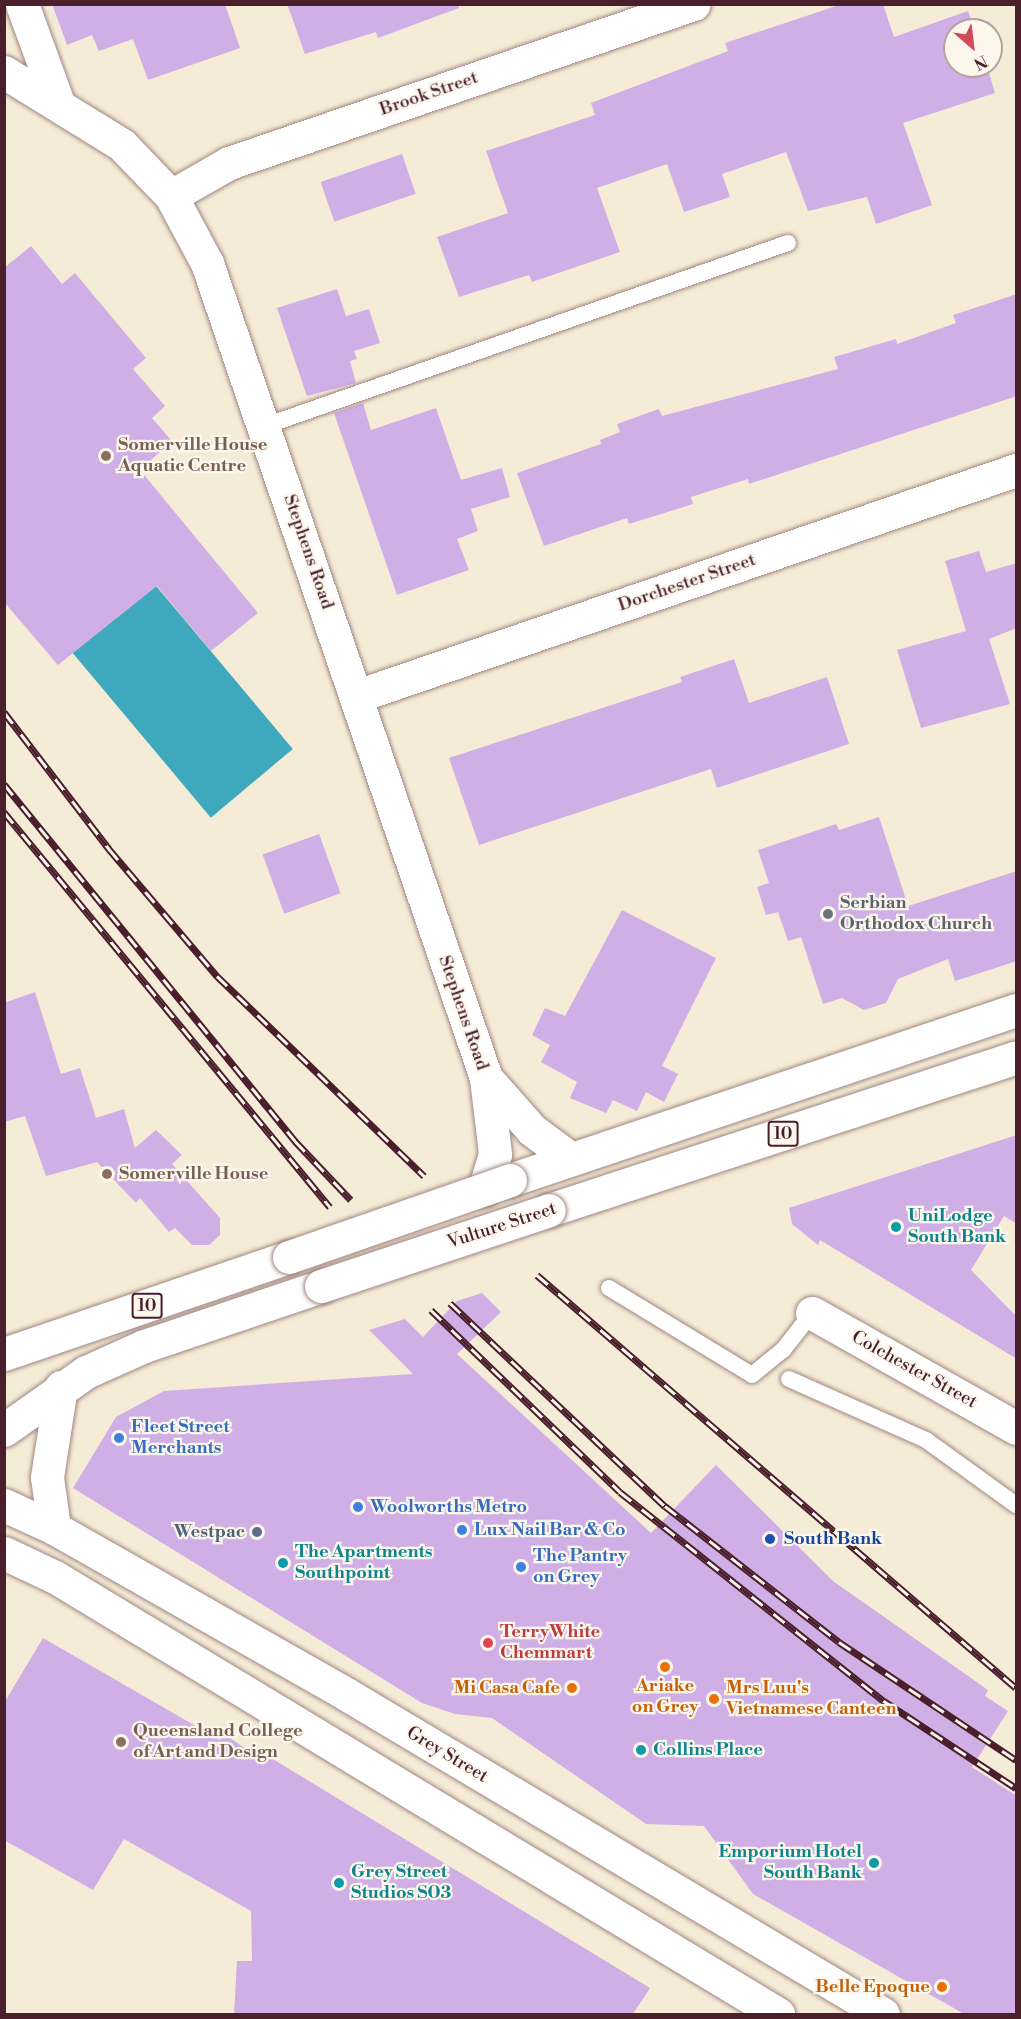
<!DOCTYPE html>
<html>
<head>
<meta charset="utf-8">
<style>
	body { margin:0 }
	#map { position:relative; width:1021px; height:2019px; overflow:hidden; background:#f5ecd7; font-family:"Libre Bodoni",serif }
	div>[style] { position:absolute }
	.water>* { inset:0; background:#3ea9bd; transform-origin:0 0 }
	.building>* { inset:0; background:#d0afe6; transform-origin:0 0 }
	.roads { filter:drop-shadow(0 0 2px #a08681) drop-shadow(0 0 2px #a08681) }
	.service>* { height:16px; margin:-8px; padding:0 8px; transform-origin:8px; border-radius:8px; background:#fff }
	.minor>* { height:33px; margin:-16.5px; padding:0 16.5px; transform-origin:16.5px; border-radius:16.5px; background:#fff }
	.tertiary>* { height:33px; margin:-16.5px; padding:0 16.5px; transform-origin:16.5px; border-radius:16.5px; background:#fff }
	.primary>* { height:33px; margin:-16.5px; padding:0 16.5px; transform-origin:16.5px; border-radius:16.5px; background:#fff }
	.rail>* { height:7px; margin-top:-3.5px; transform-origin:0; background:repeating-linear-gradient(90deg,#fbf7ec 0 14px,#4a1f2b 0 28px); box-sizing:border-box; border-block:2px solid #4a1f2b }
	.bridges { filter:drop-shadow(0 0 2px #a08681) drop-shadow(0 0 2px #a08681) }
	.primary-bridge>* { height:33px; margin:-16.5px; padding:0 16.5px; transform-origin:16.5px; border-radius:16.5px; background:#fff }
	.dots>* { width:16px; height:16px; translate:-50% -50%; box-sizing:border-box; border:3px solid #fbf7ec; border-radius:50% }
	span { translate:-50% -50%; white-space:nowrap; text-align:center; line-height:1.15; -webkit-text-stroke:4.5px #fbf7ec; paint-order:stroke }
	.shield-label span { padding:2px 4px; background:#fbf7ec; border:2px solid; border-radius:4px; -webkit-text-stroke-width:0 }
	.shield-label { font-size:16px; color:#4a1f2b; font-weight:700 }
	.street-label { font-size:18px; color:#4a1f2b }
	.education-label { font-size:18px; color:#785e54; font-weight:700 }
	.left { translate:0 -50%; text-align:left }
	.worship-label { font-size:18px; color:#5b616d; font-weight:700 }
	.culture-label { font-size:18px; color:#0d838f; font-weight:700 }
	.right { translate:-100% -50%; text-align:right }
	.shop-label { font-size:18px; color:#366cbe; font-weight:700 }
	.service-label { font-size:18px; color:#4e5e75; font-weight:700 }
	.transit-label { font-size:18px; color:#164399; font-weight:700 }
	.health-label { font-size:18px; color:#be3a42; font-weight:700 }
	.food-label { font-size:18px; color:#c56008; font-weight:700 }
	.frame { position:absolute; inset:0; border:6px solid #4a1f2b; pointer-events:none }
	.north { position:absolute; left:943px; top:18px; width:60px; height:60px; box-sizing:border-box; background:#fbf7ec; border:2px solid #b4a19f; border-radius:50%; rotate:152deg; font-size:16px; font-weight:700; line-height:24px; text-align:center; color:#4a1f2b }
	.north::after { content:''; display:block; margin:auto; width:21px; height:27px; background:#d1495b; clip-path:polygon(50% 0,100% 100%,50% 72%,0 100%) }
</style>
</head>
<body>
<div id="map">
	<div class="water">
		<div style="left:136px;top:562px;width:244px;height:107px;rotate:50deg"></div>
	</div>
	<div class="building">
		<div style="clip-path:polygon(52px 4px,225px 4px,240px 48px,148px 80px,133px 39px,99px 51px,92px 35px,67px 45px)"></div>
		<div style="clip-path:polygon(287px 4px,459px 4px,459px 8px,378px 38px,376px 32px,305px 54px)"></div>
		<div style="clip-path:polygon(842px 4px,883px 4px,894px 37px,968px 11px,975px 30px,955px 30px,955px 66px,987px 66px,995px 93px,903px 123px,932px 205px,876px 224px,867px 197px,808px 211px,786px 152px,722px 174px,730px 197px,684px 212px,667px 164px,597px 188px,620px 252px,532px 282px,529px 275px,459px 297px,437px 237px,508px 213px,486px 151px,595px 115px,591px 103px,728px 51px,725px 43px)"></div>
		<div style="left:402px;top:154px;width:42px;height:86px;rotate:71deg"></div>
		<div style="clip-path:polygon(31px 246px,62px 284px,75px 273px,146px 358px,133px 369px,165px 406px,152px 418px,172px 441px,140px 470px,258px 613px,211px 651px,157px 586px,58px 665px,4px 602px,4px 268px)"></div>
		<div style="clip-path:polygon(337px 289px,346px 316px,369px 309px,380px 343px,354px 351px,357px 359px,350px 361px,356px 383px,307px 396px,277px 308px)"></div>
		<div style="clip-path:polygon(1017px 294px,1017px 396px,749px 484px,748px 479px,691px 497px,693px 504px,629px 524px,627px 518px,544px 546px,517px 473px,601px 444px,600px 440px,620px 432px,617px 424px,659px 409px,662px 416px,838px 369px,834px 357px,896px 339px,897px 344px,956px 323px,953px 315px)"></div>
		<div style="clip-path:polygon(363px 403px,371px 430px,436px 408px,461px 480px,502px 468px,510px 497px,471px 509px,478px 531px,457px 539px,469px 570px,397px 595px,334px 413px)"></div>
		<div style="clip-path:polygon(979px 551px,986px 572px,1017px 563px,1017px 628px,989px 639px,1010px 704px,921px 728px,897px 650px,966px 631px,945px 561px)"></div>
		<div style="clip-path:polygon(734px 659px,749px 703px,827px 677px,849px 744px,717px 788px,711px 769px,479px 845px,449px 758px,682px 682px,680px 677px)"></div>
		<div style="clip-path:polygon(879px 817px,908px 906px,1017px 871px,1017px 961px,955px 981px,948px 959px,898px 979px,886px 1003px,864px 1010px,842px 998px,823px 1004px,801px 937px,788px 941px,778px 912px,766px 915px,757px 887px,769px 883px,758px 850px,836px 824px,839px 830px)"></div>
		<div style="left:319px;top:834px;width:63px;height:60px;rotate:70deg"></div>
		<div style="clip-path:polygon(622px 910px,716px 958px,662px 1066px,678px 1074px,664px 1102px,646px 1092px,637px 1111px,613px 1100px,606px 1113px,570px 1098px,577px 1082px,541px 1062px,550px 1045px,532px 1035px,545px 1008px,565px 1016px)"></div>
		<div style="clip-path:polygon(35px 992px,61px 1074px,80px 1068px,96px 1118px,124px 1109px,135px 1148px,156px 1130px,182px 1155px,172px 1164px,220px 1218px,220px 1235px,209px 1245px,192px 1245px,175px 1228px,169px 1232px,140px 1198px,136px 1203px,97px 1162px,46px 1176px,25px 1116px,4px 1122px,4px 1003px)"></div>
		<div style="clip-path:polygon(1017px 1135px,1017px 1224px,1004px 1216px,971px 1270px,1017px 1317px,1017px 1359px,820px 1240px,818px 1245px,792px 1224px,789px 1208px)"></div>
		<div style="clip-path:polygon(482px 1293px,501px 1312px,457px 1354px,651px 1533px,716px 1465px,833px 1581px,988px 1690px,985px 1696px,1008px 1711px,972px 1767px,1017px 1796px,1017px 2014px,964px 2014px,753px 1894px,704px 1826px,646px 1824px,492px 1718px,455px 1714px,422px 1703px,73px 1488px,116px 1417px,164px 1391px,413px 1374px,369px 1330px,405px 1319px,423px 1337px,457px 1301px)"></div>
		<div style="clip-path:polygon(43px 1638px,220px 1740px,224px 1734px,255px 1755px,258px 1750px,650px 1988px,633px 2014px,234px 2014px,237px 1961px,252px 1961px,251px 1911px,124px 1839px,93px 1890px,4px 1840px,4px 1703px)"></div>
	</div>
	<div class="roads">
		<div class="service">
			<div style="left:265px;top:426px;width:554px;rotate:-19.29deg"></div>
			<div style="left:609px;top:1288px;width:167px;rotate:31.3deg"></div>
			<div style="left:752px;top:1375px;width:40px;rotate:-39deg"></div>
			<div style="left:783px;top:1350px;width:47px;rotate:-51.9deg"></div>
			<div style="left:789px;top:1379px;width:150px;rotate:24deg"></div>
			<div style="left:926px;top:1440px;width:111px;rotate:35.8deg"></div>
		</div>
		<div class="minor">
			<div style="left:22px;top:4px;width:102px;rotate:70deg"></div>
			<div style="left:171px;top:196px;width:67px;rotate:-29.6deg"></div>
			<div style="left:229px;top:163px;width:491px;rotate:-18.9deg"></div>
			<div style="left:357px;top:696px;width:697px;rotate:-18.93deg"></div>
			<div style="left:812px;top:1313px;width:234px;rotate:29.4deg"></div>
		</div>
		<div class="tertiary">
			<div style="left:4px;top:72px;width:139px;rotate:31.7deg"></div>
			<div style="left:122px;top:145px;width:71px;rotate:46.1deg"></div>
			<div style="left:171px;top:196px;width:76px;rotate:61.8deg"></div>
			<div style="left:207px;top:263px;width:861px;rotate:71.1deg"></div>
			<div style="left:486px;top:1078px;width:77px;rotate:83.2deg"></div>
			<div style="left:495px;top:1154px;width:37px;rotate:107deg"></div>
			<div style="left:486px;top:1078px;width:69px;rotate:48.5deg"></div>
			<div style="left:532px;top:1130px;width:49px;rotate:36.6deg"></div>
			<div style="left:4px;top:1505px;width:55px;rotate:24.7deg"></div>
			<div style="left:54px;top:1528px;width:336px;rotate:29.6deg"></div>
			<div style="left:346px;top:1694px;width:625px;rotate:30.79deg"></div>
			<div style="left:4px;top:1553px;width:56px;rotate:25.2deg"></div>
			<div style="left:55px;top:1577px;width:845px;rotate:31.15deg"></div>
		</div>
		<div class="primary">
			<div style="left:510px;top:1180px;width:534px;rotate:-18.57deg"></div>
			<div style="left:549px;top:1210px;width:491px;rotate:-18.1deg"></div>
			<div style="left:4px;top:1354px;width:301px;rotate:-18.8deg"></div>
			<div style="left:4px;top:1430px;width:100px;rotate:-35.3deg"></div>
			<div style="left:86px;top:1372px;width:64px;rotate:-24.1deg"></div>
			<div style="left:144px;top:1346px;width:187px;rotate:-18.7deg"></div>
			<div style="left:54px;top:1528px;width:51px;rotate:-97.8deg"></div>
			<div style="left:47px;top:1477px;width:91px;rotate:-81.2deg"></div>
		</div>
	</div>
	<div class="rail">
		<div style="left:4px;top:712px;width:173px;rotate:52.5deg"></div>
		<div style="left:109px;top:849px;width:167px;rotate:49.6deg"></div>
		<div style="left:217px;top:976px;width:288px;rotate:44deg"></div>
		<div style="left:4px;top:784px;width:461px;rotate:50.8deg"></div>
		<div style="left:295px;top:1141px;width:81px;rotate:46.5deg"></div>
		<div style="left:4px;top:812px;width:512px;rotate:50.47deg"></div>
		<div style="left:537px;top:1275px;width:632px;rotate:40.77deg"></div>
		<div style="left:450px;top:1303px;width:296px;rotate:43.4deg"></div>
		<div style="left:665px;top:1506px;width:221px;rotate:38deg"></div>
		<div style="left:839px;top:1642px;width:213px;rotate:33.7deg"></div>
		<div style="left:431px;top:1310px;width:262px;rotate:43.9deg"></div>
		<div style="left:620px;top:1492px;width:337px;rotate:38.4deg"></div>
		<div style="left:884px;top:1701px;width:158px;rotate:33.4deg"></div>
	</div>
	<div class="bridges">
		<div class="primary-bridge">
			<div style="left:289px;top:1257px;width:234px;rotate:-19.2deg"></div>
			<div style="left:321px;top:1286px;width:240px;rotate:-18.4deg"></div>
		</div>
	</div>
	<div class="dots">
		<div style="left:106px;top:456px;background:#8d6e63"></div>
		<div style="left:828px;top:914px;background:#6b7280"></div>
		<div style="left:107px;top:1174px;background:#8d6e63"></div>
		<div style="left:896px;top:1227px;background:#0f9aa8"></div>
		<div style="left:119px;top:1438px;background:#3f7fe0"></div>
		<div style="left:358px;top:1507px;background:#3f7fe0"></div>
		<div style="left:462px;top:1530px;background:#3f7fe0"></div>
		<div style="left:257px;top:1532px;background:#5c6f8a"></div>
		<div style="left:770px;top:1539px;background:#1a4fb4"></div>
		<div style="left:283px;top:1563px;background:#0f9aa8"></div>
		<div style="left:521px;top:1567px;background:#3f7fe0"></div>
		<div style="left:488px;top:1643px;background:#e0444e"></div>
		<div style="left:665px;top:1667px;background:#e8710a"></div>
		<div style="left:572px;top:1688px;background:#e8710a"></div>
		<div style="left:714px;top:1699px;background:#e8710a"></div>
		<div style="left:121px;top:1742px;background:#8d6e63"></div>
		<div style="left:641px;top:1750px;background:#0f9aa8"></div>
		<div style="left:874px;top:1863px;background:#0f9aa8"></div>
		<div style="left:339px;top:1883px;background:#0f9aa8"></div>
		<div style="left:942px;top:1987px;background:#e8710a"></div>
	</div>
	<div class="shield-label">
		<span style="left:783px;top:1134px">10</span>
		<span style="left:147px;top:1306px">10</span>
	</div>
	<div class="street-label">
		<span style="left:429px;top:94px;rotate:-19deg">Brook Street</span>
		<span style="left:308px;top:552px;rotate:71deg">Stephens Road</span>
		<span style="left:687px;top:583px;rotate:-19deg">Dorchester Street</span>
		<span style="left:463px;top:1013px;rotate:71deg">Stephens Road</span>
		<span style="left:502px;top:1226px;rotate:-18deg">Vulture Street</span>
		<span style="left:914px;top:1370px;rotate:29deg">Colchester Street</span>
		<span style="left:447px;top:1755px;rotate:31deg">Grey Street</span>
	</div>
	<div class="education-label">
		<span class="left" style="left:118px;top:456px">Somerville House<br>Aquatic Centre</span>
		<span class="left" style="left:119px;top:1174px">Somerville House</span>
		<span class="left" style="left:133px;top:1742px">Queensland College<br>of Art and Design</span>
	</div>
	<div class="worship-label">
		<span class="left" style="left:840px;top:914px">Serbian<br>Orthodox Church</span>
	</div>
	<div class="culture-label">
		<span class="left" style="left:908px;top:1227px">UniLodge<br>South Bank</span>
		<span class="left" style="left:295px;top:1563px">The Apartments<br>Southpoint</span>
		<span class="left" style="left:653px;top:1750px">Collins Place</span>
		<span class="right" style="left:862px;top:1863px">Emporium Hotel<br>South Bank</span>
		<span class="left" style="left:351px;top:1883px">Grey Street<br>Studios S03</span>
	</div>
	<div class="shop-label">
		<span class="left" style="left:131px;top:1438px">Fleet Street<br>Merchants</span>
		<span class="left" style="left:370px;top:1507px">Woolworths Metro</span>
		<span class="left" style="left:474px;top:1530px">Lux Nail Bar &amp; Co</span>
		<span class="left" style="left:533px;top:1567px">The Pantry<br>on Grey</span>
	</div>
	<div class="service-label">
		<span class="right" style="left:245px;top:1532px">Westpac</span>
	</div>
	<div class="transit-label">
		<span class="left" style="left:784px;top:1539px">South Bank</span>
	</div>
	<div class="health-label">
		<span class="left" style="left:500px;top:1643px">TerryWhite<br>Chemmart</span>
	</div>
	<div class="food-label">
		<span style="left:665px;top:1697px">Ariake<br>on Grey</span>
		<span class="right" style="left:560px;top:1688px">Mi Casa Cafe</span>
		<span class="left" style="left:726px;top:1699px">Mrs Luu's<br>Vietnamese Canteen</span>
		<span class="right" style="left:930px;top:1987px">Belle Epoque</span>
	</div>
	<div class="frame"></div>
	<div class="north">N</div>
</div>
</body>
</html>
